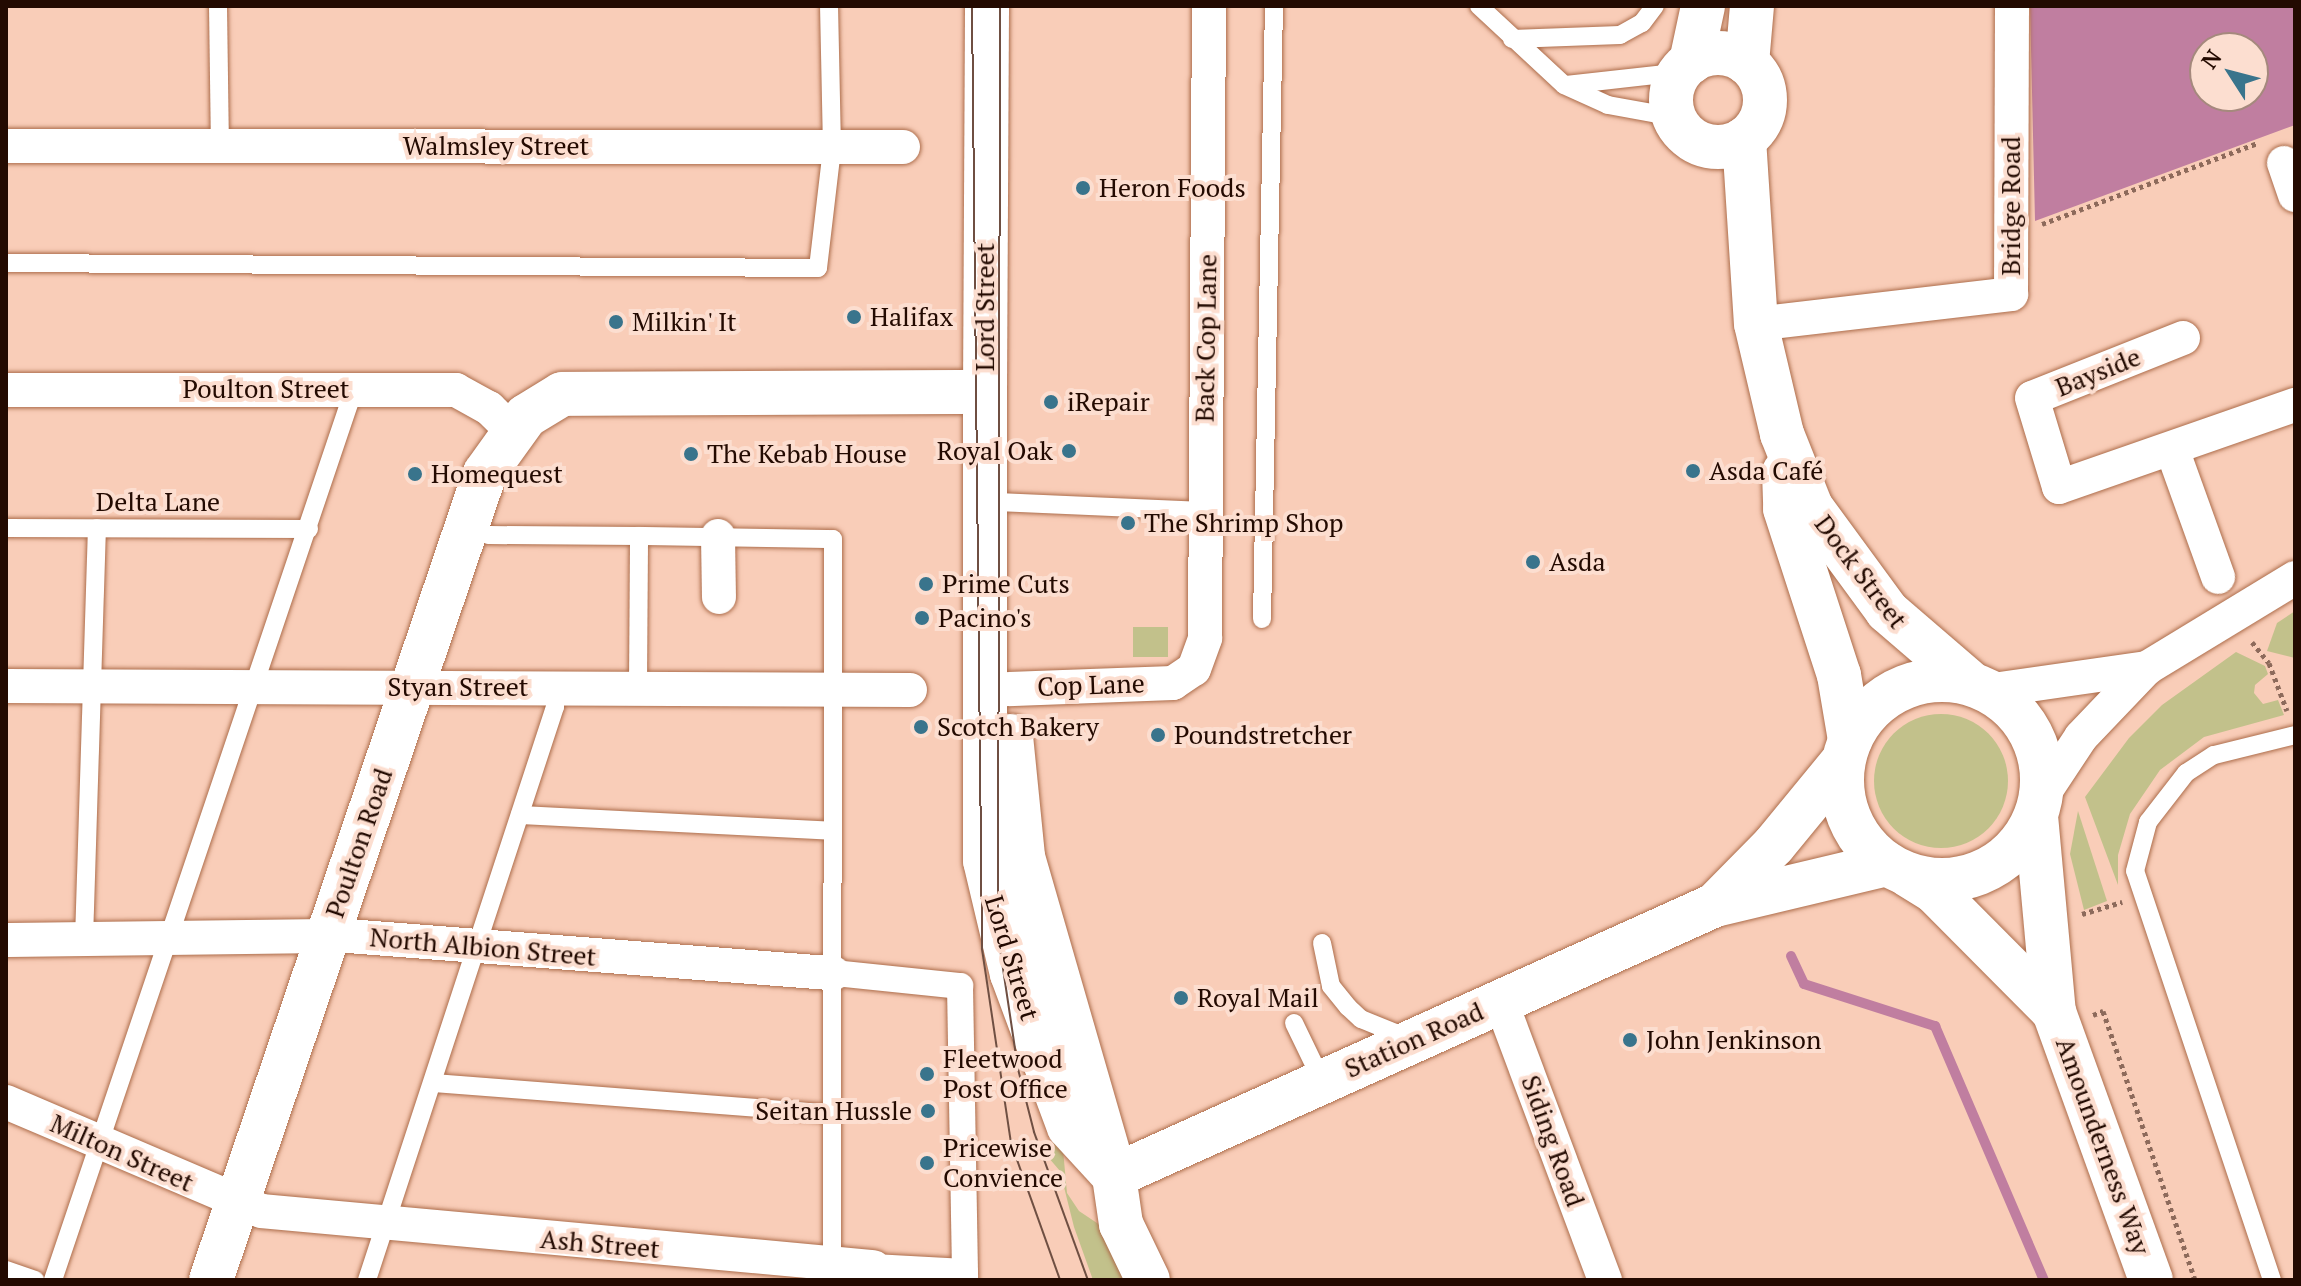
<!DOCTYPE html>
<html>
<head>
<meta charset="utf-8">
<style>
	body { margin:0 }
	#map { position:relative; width:2301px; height:1286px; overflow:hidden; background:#f9cdb8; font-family:"PT Serif",serif }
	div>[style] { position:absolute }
	.green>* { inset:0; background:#c2c18b; transform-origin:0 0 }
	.round { border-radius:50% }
	.water>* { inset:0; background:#c07ea0 }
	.stream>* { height:10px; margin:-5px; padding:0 5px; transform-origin:5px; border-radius:5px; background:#c07ea0 }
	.path>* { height:5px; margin-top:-2.5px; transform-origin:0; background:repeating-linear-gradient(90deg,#8d6a5b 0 4px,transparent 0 8px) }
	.roads { filter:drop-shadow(0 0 2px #ad6d4b) drop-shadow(0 0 2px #ad6d4b) }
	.service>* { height:18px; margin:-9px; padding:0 9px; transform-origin:9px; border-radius:9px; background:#fff }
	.pedestrian>* { height:26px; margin:-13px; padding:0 13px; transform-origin:13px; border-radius:13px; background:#fff }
	.minor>* { height:34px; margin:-17px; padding:0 17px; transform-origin:17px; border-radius:17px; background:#fff }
	.tertiary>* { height:44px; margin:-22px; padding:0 22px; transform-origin:22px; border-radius:22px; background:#fff }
	.primary>* { height:44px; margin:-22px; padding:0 22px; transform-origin:22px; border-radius:22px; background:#fff }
	.trunk>* { height:44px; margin:-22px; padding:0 22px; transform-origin:22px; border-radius:22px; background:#fff }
	.trunk>.ring { margin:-22px; padding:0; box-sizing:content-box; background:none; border:44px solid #fff; border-radius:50% }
	.tram>* { height:2px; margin:-1px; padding:0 1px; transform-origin:1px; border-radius:1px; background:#6f4f42 }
	.dots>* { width:22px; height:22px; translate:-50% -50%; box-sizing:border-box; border:4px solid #fcded0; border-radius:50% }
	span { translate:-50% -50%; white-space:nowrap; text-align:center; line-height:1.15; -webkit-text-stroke:8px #fcded0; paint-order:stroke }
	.street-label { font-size:26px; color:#230a01 }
	.poi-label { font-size:26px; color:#230a01 }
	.left { translate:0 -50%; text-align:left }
	.right { translate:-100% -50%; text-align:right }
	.frame { position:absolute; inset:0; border:8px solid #230a01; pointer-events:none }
	.north { position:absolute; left:2189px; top:32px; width:80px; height:80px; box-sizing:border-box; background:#fcded0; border:2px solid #a5897d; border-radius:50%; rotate:306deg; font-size:22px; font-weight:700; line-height:32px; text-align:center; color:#230a01 }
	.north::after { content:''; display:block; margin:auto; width:28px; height:36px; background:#39748c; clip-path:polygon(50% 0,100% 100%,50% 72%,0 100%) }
</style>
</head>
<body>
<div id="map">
	<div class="green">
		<div style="clip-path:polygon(2295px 611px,2295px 658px,2267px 651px,2277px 623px)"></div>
		<div style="left:1133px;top:627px;width:35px;height:30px"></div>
		<div style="clip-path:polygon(2236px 652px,2265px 666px,2268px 674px,2255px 685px,2254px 693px,2263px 704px,2278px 700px,2284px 715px,2204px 737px,2160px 770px,2130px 814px,2118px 855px,2118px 885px,2085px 797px,2129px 738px,2162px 705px)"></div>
		<div class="round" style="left:1874px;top:714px;width:134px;height:134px"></div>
		<div style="clip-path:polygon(2078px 811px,2107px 901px,2084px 910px,2070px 854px)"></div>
		<div style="clip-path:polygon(1062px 1139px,1067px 1193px,1079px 1211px,1100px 1225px,1128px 1280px,1093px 1280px,1074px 1227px,1060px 1171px,1048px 1157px,1049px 1144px)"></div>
	</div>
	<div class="water">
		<div style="clip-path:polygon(evenodd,2030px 6px,2295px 6px,2295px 125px,2035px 221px,2030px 6px,2205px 48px,2253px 48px,2253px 96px,2205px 96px,2205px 48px)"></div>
	</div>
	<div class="stream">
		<div style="left:1791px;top:956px;width:31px;rotate:65deg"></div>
		<div style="left:1804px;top:984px;width:138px;rotate:17.8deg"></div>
		<div style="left:1935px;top:1026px;width:276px;rotate:66.8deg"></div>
	</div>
	<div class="path">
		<div style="left:2042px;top:224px;width:230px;rotate:-20.6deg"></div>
		<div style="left:2252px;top:642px;width:27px;rotate:51deg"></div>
		<div style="left:2269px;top:663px;width:51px;rotate:69.4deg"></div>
		<div style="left:2082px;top:914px;width:42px;rotate:-16.7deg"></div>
		<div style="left:2093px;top:1015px;width:11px;rotate:-22deg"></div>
		<div style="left:2103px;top:1011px;width:284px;rotate:71.1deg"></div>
	</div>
	<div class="roads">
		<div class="service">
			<div style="left:218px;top:6px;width:138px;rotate:89.2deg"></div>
			<div style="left:1479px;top:6px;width:116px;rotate:42.9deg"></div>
			<div style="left:1564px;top:85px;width:48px;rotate:24.4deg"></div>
			<div style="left:1608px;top:105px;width:68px;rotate:10.2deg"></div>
			<div style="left:1512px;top:39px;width:108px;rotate:-2.1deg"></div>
			<div style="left:1620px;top:35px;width:25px;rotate:-29deg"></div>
			<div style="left:1642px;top:23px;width:21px;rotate:-53deg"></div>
			<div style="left:1566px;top:85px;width:116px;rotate:-6.4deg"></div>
			<div style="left:6px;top:263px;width:812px;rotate:0.35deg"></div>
			<div style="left:818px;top:268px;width:121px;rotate:-83.3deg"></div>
			<div style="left:832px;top:148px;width:142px;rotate:-91.2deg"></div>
			<div style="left:985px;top:506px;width:13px;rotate:-18deg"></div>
			<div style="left:997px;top:502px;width:207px;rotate:2.5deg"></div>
			<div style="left:6px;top:528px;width:303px;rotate:0.2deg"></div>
			<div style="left:466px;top:530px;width:24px;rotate:12deg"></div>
			<div style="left:489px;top:535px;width:150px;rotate:0.4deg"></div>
			<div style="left:1262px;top:619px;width:613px;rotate:-88.88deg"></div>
			<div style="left:638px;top:686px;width:150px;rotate:-89.6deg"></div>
			<div style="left:639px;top:536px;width:194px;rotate:0.9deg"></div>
			<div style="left:833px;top:539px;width:725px;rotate:90.08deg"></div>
			<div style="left:520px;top:815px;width:313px;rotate:2.9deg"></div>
			<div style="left:84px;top:940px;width:412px;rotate:-88.2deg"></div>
			<div style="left:1322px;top:943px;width:44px;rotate:78.2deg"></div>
			<div style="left:1331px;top:986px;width:27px;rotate:51deg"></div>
			<div style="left:1348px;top:1007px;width:18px;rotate:43deg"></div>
			<div style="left:1361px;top:1019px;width:48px;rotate:22.2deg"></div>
			<div style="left:1294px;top:1023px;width:64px;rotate:64.2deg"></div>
			<div style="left:433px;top:1083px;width:403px;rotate:4.4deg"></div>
			<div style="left:6px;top:1270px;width:31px;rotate:19deg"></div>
			<div style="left:53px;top:1280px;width:940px;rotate:-71.33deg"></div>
			<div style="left:367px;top:1280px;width:603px;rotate:-71.84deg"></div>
			<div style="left:555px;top:707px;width:19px;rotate:-90deg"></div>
			<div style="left:2272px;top:1280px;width:431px;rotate:-108.5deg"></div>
			<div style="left:2135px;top:871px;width:51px;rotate:-75.1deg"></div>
			<div style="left:2148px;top:822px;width:62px;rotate:-52.2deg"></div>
			<div style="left:2186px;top:773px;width:33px;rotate:-33deg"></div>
			<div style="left:2214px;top:755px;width:83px;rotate:-13.9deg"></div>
		</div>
		<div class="pedestrian">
			<div style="left:834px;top:973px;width:127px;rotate:5.9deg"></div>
			<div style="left:960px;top:986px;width:294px;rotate:89deg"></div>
			<div style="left:873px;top:1267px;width:92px;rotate:3.1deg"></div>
		</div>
		<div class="minor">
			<div style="left:6px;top:146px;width:897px;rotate:0.06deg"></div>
			<div style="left:2284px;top:163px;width:34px;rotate:71deg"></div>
			<div style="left:1756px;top:324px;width:257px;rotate:-6.7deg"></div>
			<div style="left:2011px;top:294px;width:288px;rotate:-89.8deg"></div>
			<div style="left:2183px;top:338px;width:162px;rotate:158.3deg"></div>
			<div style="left:2032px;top:398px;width:93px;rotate:73.1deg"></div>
			<div style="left:2059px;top:487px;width:250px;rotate:-19.2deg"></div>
			<div style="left:6px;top:390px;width:450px"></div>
			<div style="left:456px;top:390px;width:38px;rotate:29deg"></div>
			<div style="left:489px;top:408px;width:33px;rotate:45deg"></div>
			<div style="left:2172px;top:449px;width:136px;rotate:70.2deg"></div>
			<div style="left:718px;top:536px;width:61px;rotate:89.1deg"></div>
			<div style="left:6px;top:686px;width:904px;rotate:0.25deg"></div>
			<div style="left:984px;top:690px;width:189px;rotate:-2.1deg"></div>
			<div style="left:1173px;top:683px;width:25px;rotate:-34deg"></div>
			<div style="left:1194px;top:669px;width:33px;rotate:-70deg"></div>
			<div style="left:1205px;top:638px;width:632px;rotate:-89.64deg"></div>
			<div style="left:1987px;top:691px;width:162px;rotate:-8.2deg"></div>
			<div style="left:2040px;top:799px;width:74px;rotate:-56.5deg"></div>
			<div style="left:2081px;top:737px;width:95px;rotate:-46.3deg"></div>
			<div style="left:2147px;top:668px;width:173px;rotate:-31.3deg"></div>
			<div style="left:6px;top:940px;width:342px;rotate:-0.7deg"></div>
			<div style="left:348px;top:936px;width:487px;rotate:4.4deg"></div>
			<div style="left:1501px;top:1002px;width:297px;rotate:69.5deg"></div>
			<div style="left:6px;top:1102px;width:277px;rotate:23.1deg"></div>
			<div style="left:261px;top:1211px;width:615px;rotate:5.23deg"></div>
		</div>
		<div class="tertiary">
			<div style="left:985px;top:392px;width:386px;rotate:-89.7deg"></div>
			<div style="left:1114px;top:1176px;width:49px;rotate:81.7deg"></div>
			<div style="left:1121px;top:1224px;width:62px;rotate:64.3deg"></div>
		</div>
		<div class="primary">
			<div style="left:1011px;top:736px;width:122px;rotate:84.3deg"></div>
			<div style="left:1023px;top:857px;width:329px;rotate:73.9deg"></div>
			<div style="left:1715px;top:905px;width:84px;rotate:-45.5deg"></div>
			<div style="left:1774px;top:845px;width:109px;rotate:-50.6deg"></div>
			<div style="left:1114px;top:1176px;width:659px;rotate:-24.27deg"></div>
			<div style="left:1715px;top:905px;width:177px;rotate:-13.4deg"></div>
			<div style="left:211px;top:1280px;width:852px;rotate:-71.25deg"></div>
			<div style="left:485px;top:473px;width:70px;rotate:-54.3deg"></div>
			<div style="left:526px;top:416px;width:42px;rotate:-31.4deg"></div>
			<div style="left:562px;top:394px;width:423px;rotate:-0.3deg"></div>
			<div style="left:985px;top:392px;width:469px;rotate:90deg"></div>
			<div style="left:985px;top:861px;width:116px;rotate:76.6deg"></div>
			<div style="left:1012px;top:974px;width:163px;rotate:69.6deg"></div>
			<div style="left:1069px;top:1127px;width:67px;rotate:47.4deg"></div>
		</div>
		<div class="trunk">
			<div class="ring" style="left:1671px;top:53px;width:50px;height:50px"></div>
			<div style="left:1691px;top:62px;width:57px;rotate:-77.9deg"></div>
			<div style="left:1747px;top:63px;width:57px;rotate:-85deg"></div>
			<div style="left:1744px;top:139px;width:185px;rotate:86.3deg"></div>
			<div style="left:1756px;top:324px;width:113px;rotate:76.7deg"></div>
			<div style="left:1782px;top:434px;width:79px;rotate:68.3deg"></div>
			<div style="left:1811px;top:507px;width:129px;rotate:53.8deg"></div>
			<div style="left:1887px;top:611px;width:112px;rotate:40.7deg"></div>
			<div style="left:1784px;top:472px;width:37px;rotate:88deg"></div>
			<div style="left:1785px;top:509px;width:175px;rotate:72deg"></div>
			<div style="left:1839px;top:675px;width:66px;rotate:80.4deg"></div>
			<div class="ring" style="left:1842px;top:680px;width:156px;height:156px"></div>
			<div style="left:2036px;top:816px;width:197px;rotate:84.8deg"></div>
			<div style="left:2054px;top:1012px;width:285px;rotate:70.1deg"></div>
			<div style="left:1908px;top:875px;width:32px;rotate:32deg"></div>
			<div style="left:1935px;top:892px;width:169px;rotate:45.2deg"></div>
		</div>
	</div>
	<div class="tram">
		<div style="left:972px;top:6px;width:943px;rotate:89.39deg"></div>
		<div style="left:982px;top:949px;width:196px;rotate:81.5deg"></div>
		<div style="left:1011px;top:1143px;width:145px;rotate:70.3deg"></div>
		<div style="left:1000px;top:6px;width:929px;rotate:90.12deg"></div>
		<div style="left:998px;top:935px;width:135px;rotate:81.5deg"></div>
		<div style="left:1018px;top:1069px;width:65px;rotate:75.7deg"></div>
		<div style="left:1034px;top:1132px;width:158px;rotate:70deg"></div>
	</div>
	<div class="dots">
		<div style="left:1083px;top:188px;background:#39748c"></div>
		<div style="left:854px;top:317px;background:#39748c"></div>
		<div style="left:616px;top:322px;background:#39748c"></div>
		<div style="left:1051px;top:402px;background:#39748c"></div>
		<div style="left:1069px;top:451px;background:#39748c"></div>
		<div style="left:691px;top:454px;background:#39748c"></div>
		<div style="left:1693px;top:471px;background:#39748c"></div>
		<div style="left:415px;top:474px;background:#39748c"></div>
		<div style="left:1128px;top:523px;background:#39748c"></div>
		<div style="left:1533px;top:562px;background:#39748c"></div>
		<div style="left:926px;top:584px;background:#39748c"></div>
		<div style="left:922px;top:618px;background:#39748c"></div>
		<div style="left:921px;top:727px;background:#39748c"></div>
		<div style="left:1158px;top:735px;background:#39748c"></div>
		<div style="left:1181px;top:998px;background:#39748c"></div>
		<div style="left:1630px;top:1040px;background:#39748c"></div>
		<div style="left:927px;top:1074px;background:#39748c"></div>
		<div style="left:928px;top:1111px;background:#39748c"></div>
		<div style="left:927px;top:1163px;background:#39748c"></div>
	</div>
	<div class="street-label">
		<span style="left:496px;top:146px">Walmsley Street</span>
		<span style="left:2011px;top:206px;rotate:-90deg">Bridge Road</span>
		<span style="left:985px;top:307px;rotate:-90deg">Lord Street</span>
		<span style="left:1206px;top:338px;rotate:-89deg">Back Cop Lane</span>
		<span style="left:2098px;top:372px;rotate:-22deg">Bayside</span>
		<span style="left:266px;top:389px">Poulton Street</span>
		<span style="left:158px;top:502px">Delta Lane</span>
		<span style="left:1861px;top:572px;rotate:53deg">Dock Street</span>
		<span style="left:1091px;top:685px;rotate:-2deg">Cop Lane</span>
		<span style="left:458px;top:687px">Styan Street</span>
		<span style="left:359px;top:843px;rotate:-71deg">Poulton Road</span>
		<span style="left:483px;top:947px;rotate:5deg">North Albion Street</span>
		<span style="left:1012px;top:958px;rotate:73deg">Lord Street</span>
		<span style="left:1414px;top:1040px;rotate:-24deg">Station Road</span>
		<span style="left:1553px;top:1141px;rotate:70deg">Siding Road</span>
		<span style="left:2103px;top:1146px;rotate:70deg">Amounderness Way</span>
		<span style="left:122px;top:1153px;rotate:24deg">Milton Street</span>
		<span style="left:600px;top:1244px;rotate:5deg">Ash Street</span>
	</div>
	<div class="poi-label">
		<span class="left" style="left:1099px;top:188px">Heron Foods</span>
		<span class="left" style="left:870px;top:317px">Halifax</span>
		<span class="left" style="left:632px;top:322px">Milkin' It</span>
		<span class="left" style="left:1067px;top:402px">iRepair</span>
		<span class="right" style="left:1053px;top:451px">Royal Oak</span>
		<span class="left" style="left:707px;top:454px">The Kebab House</span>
		<span class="left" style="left:1709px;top:471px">Asda Café</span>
		<span class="left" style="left:431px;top:474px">Homequest</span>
		<span class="left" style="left:1144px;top:523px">The Shrimp Shop</span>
		<span class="left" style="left:1549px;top:562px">Asda</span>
		<span class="left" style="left:942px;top:584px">Prime Cuts</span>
		<span class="left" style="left:938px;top:618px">Pacino's</span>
		<span class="left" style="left:937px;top:727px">Scotch Bakery</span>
		<span class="left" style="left:1174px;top:735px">Poundstretcher</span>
		<span class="left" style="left:1197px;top:998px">Royal Mail</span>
		<span class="left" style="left:1646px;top:1040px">John Jenkinson</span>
		<span class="left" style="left:943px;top:1074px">Fleetwood<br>Post Office</span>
		<span class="right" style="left:912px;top:1111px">Seitan Hussle</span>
		<span class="left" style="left:943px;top:1163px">Pricewise<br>Convience</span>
	</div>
	<div class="frame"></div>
	<div class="north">N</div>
</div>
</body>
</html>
